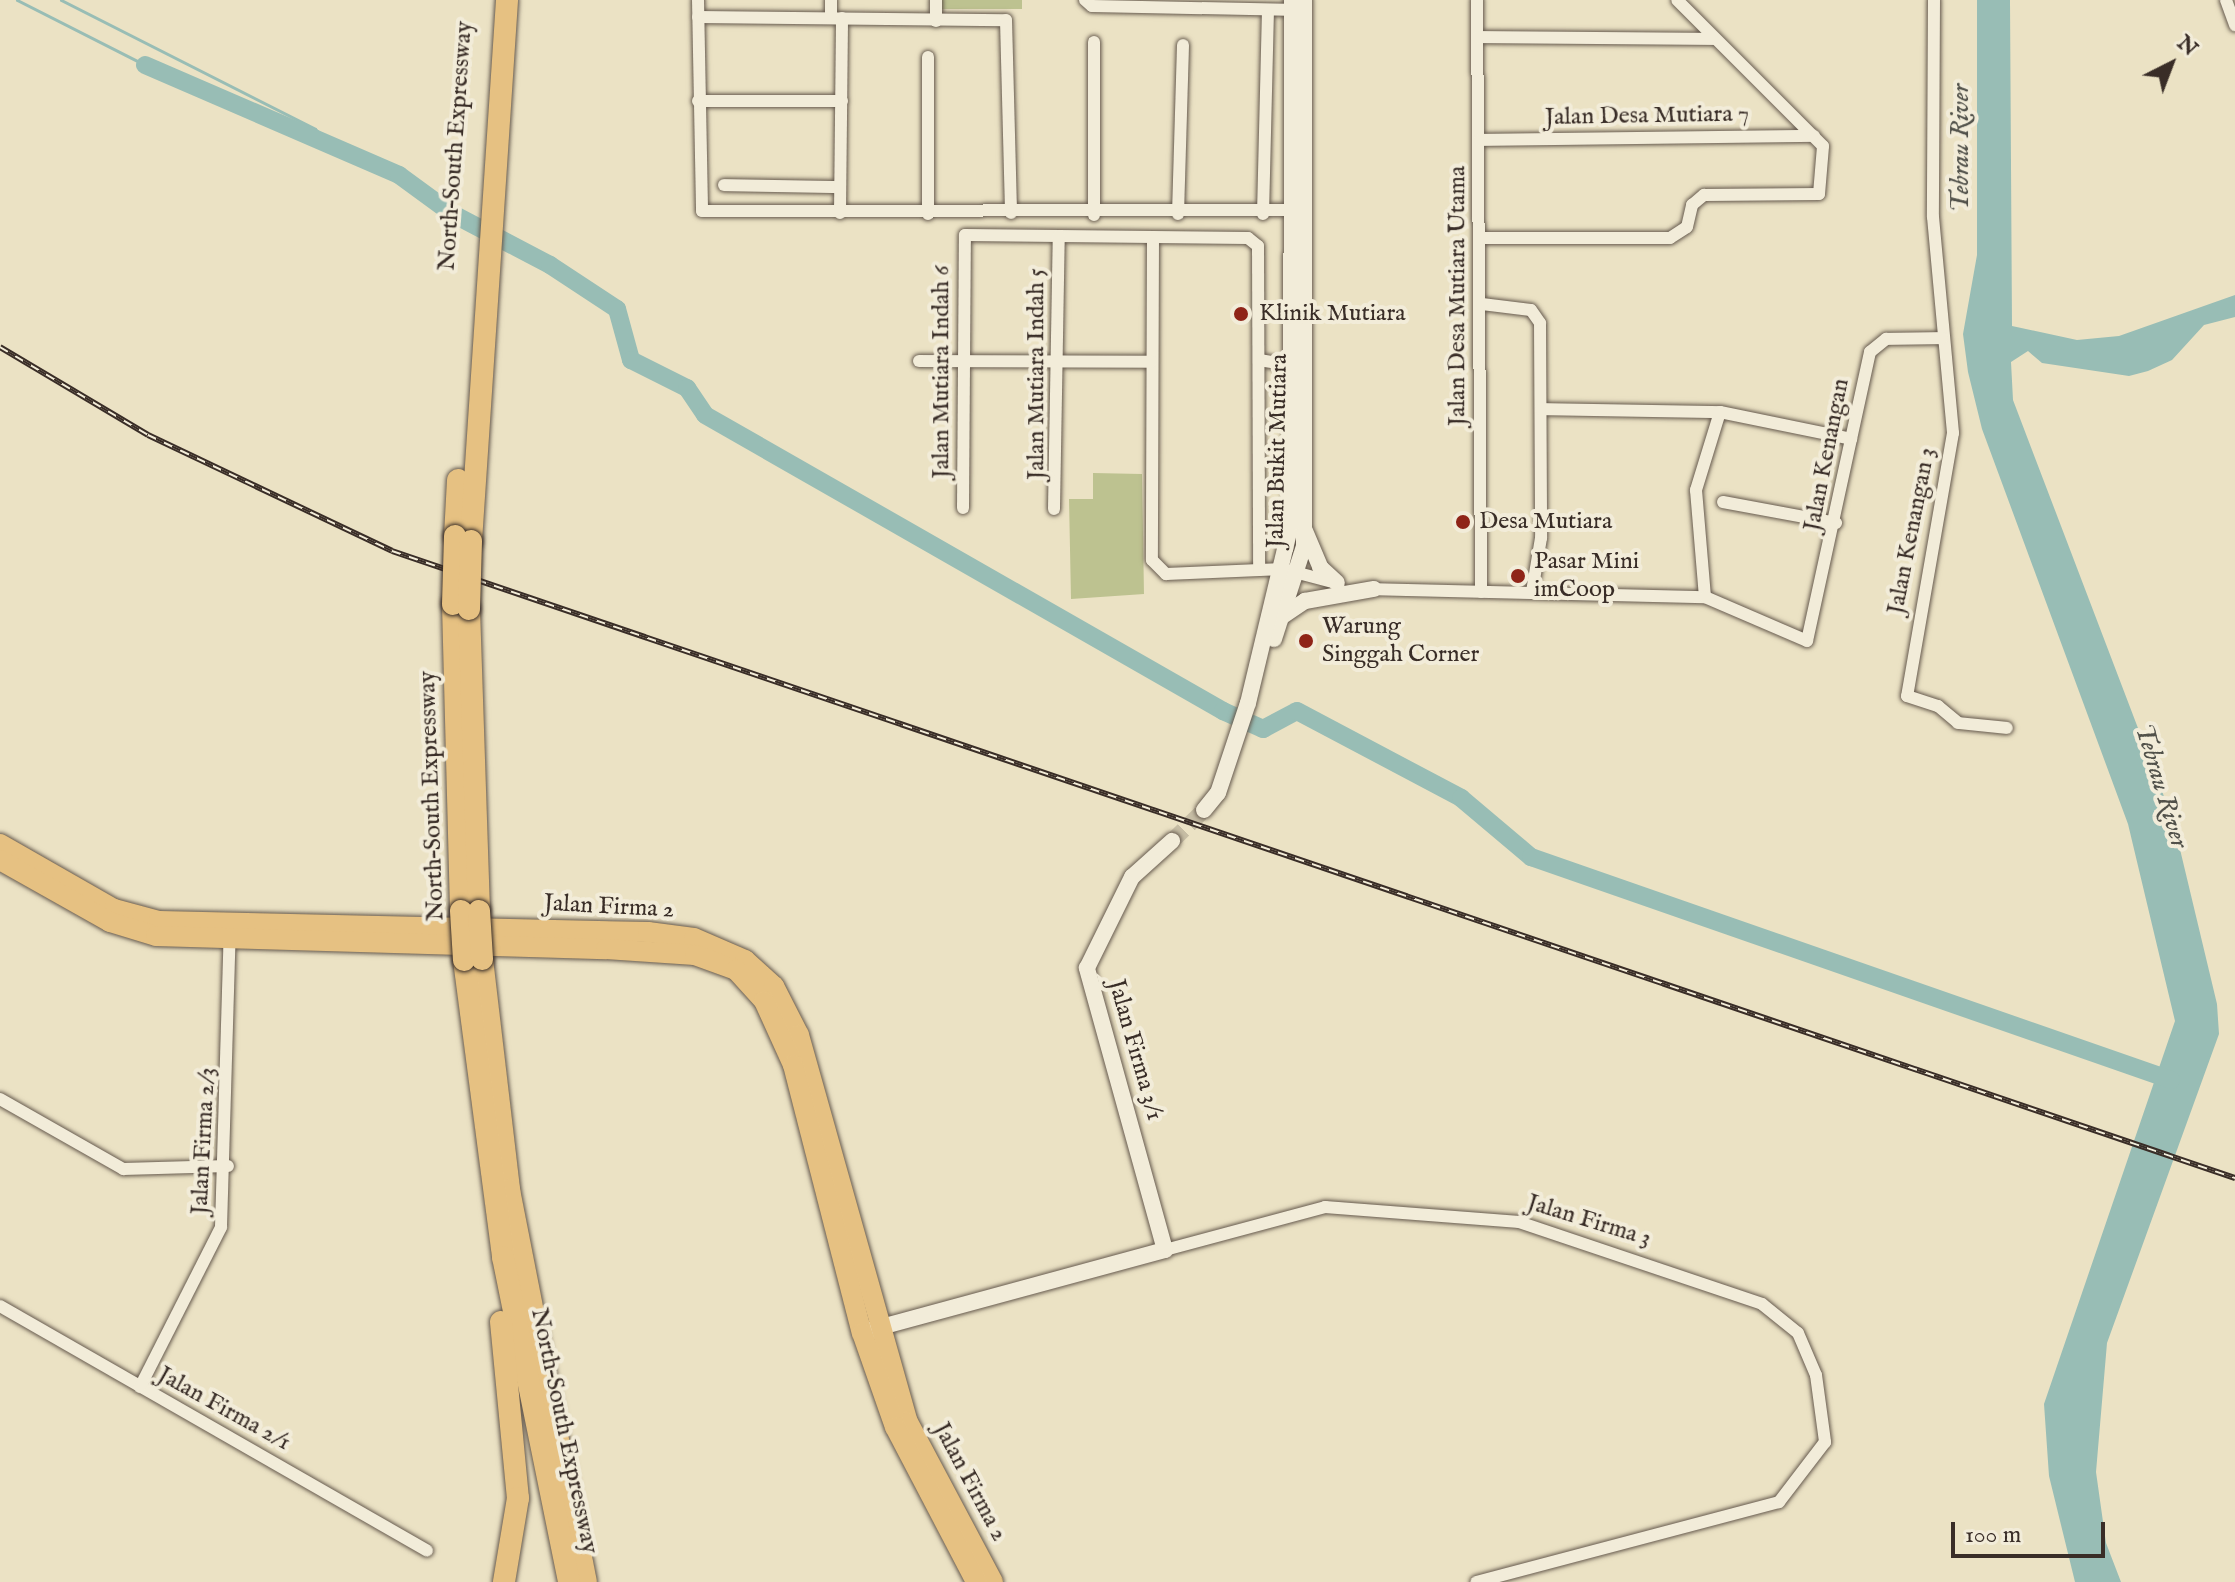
<!DOCTYPE html>
<html>
<head>
<meta charset="utf-8">
<style>
	body { margin:0 }
	#map { position:relative; width:2235px; height:1582px; overflow:hidden; background:#ebe2c4; font-family:"IM FELL English",serif }
	div>[style] { position:absolute }
	.green>* { inset:0; background:#bdc290; transform-origin:0 0 }
	.water>* { inset:0; background:#98bdb5 }
	.stream>* { height:3px; margin:-1.5px; padding:0 1.5px; transform-origin:1.5px; border-radius:1.5px; background:#98bdb5 }
	.river>* { height:18px; margin:-9px; padding:0 9px; transform-origin:9px; border-radius:9px; background:#98bdb5 }
	.tertiary-tunnel>* { height:16px; margin-top:-8px; transform-origin:0; background:repeating-linear-gradient(90deg,#c7bea5 0 16px,transparent 0 24px) }
	.roads { filter:drop-shadow(0 0 2px #665a4e) drop-shadow(0 0 2px #665a4e) }
	.minor>* { height:12px; margin:-6px; padding:0 6px; transform-origin:6px; border-radius:6px; background:#f2ecd9 }
	.tertiary>* { height:16px; margin:-8px; padding:0 8px; transform-origin:8px; border-radius:8px; background:#f2ecd9 }
	.primary>* { height:20px; margin:-10px; padding:0 10px; transform-origin:10px; border-radius:10px; background:#e6c182 }
	.motorway>* { height:22px; margin:-11px; padding:0 11px; transform-origin:11px; border-radius:11px; background:#e6c182 }
	.rail>* { height:6px; margin-top:-3px; transform-origin:0; background:repeating-linear-gradient(90deg,#f2ecd9 0 9px,#392d27 0 18px); box-sizing:border-box; border-block:2px solid #392d27 }
	.bridges { filter:drop-shadow(0 0 2px #392d27) drop-shadow(0 0 2px #392d27) }
	.motorway-bridge>* { height:22px; margin:-11px; padding:0 11px; transform-origin:11px; border-radius:11px; background:#e6c182 }
	.dots>* { width:22px; height:22px; translate:-50% -50%; box-sizing:border-box; border:4px solid #f2ecd9; border-radius:50% }
	span { translate:-50% -50%; white-space:nowrap; text-align:center; line-height:1.15; -webkit-text-stroke:8px #f2ecd9; paint-order:stroke }
	.street-label { font-size:24px; color:#392d27 }
	.poi-label { font-size:24px; color:#392d27 }
	.left { translate:0 -50%; text-align:left }
	.water-label { font-size:26px; color:#51514a; font-style:italic }
	.north { position:absolute; left:2131px; top:24px; width:80px; height:80px; -webkit-text-stroke:6px #f2ecd9; paint-order:stroke; rotate:42deg; font-size:22px; font-weight:700; line-height:32px; text-align:center; color:#392d27 }
	.north::after { content:''; display:block; margin:auto; width:28px; height:36px; background:#392d27; clip-path:polygon(50% 0,100% 100%,50% 72%,0 100%) }
	.scale { position:absolute; left:1951px; top:1522px; width:154px; height:36px; box-sizing:border-box; border:4px solid #392d27; border-top:0; padding-left:10px; font-size:24px; line-height:28px; white-space:nowrap; color:#392d27; -webkit-text-stroke:6px #f2ecd9; paint-order:stroke }
</style>
</head>
<body>
<div id="map">
	<div class="green">
		<div style="left:940px;top:0;width:82px;height:9px"></div>
		<div style="clip-path:polygon(1093px 473px,1142px 474px,1144px 594px,1071px 599px,1069px 499px,1093px 499px)"></div>
	</div>
	<div class="water">
		<div style="clip-path:polygon(1977px 0,2010px 0,2012px 326px,2077px 340px,2119px 336px,2235px 295px,2235px 317px,2204px 325px,2172px 360px,2148px 371px,2129px 376px,2042px 363px,2028px 351px,2011px 362px,2013px 400px,2173px 820px,2217px 1004px,2219px 1034px,2107px 1343px,2096px 1472px,2106px 1543px,2121px 1582px,2075px 1582px,2049px 1476px,2044px 1404px,2175px 1021px,2128px 824px,1982px 429px,1968px 372px,1963px 334px,1977px 255px)"></div>
	</div>
	<div class="stream">
		<div style="left:17px;top:0;width:144px;rotate:26.9deg"></div>
		<div style="left:61px;top:0;width:285px;rotate:26.9deg"></div>
		<div style="left:315px;top:129px;width:28px;rotate:42deg"></div>
	</div>
	<div class="river">
		<div style="left:145px;top:65px;width:277px;rotate:23.4deg"></div>
		<div style="left:399px;top:175px;width:64px;rotate:36.2deg"></div>
		<div style="left:451px;top:213px;width:112px;rotate:27.7deg"></div>
		<div style="left:550px;top:265px;width:80px;rotate:33.3deg"></div>
		<div style="left:617px;top:309px;width:53px;rotate:74.6deg"></div>
		<div style="left:631px;top:360px;width:63px;rotate:26.6deg"></div>
		<div style="left:687px;top:388px;width:32px;rotate:56deg"></div>
		<div style="left:705px;top:415px;width:597px;rotate:29.74deg"></div>
		<div style="left:1223px;top:711px;width:44px;rotate:24.2deg"></div>
		<div style="left:1263px;top:729px;width:38px;rotate:-28deg"></div>
		<div style="left:1297px;top:711px;width:186px;rotate:27.9deg"></div>
		<div style="left:1461px;top:798px;width:92px;rotate:40.1deg"></div>
		<div style="left:1531px;top:857px;width:678px;rotate:19.21deg"></div>
	</div>
	<div class="tertiary-tunnel">
		<div style="left:1172px;top:841px;width:45px;rotate:-44.1deg"></div>
	</div>
	<div class="roads">
		<div class="minor">
			<div style="left:698px;top:0;width:211px;rotate:88.9deg"></div>
			<div style="left:702px;top:211px;width:595px;rotate:-0.1deg"></div>
			<div style="left:936px;top:0;width:21px;rotate:90deg"></div>
			<div style="left:1085px;top:0;width:9px;rotate:41deg"></div>
			<div style="left:1092px;top:6px;width:207px;rotate:1.1deg"></div>
			<div style="left:1477px;top:0;width:592px;rotate:89.61deg"></div>
			<div style="left:1934px;top:0;width:217px;rotate:90.3deg"></div>
			<div style="left:1933px;top:217px;width:217px;rotate:84.7deg"></div>
			<div style="left:1953px;top:433px;width:267px;rotate:99.9deg"></div>
			<div style="left:1907px;top:696px;width:33px;rotate:18deg"></div>
			<div style="left:1938px;top:706px;width:26px;rotate:40deg"></div>
			<div style="left:1958px;top:723px;width:49px;rotate:5.8deg"></div>
			<div style="left:2226px;top:0;width:27px;rotate:70deg"></div>
			<div style="left:698px;top:17px;width:308px;rotate:0.6deg"></div>
			<div style="left:1006px;top:20px;width:193px;rotate:88.5deg"></div>
			<div style="left:831px;top:17px;width:17px;rotate:-90deg"></div>
			<div style="left:1478px;top:37px;width:237px;rotate:0.5deg"></div>
			<div style="left:1094px;top:42px;width:173px;rotate:90deg"></div>
			<div style="left:698px;top:101px;width:144px"></div>
			<div style="left:1480px;top:140px;width:334px;rotate:-0.7deg"></div>
			<div style="left:724px;top:185px;width:116px;rotate:1deg"></div>
			<div style="left:840px;top:213px;width:195px;rotate:-89.4deg"></div>
			<div style="left:928px;top:214px;width:157px;rotate:-90deg"></div>
			<div style="left:1178px;top:214px;width:169px;rotate:-88.3deg"></div>
			<div style="left:1263px;top:214px;width:204px;rotate:-88.6deg"></div>
			<div style="left:1153px;top:237px;width:323px;rotate:90.2deg"></div>
			<div style="left:1152px;top:560px;width:20px;rotate:45deg"></div>
			<div style="left:1166px;top:574px;width:117px;rotate:-2.4deg"></div>
			<div style="left:1283px;top:569px;width:55px;rotate:14.8deg"></div>
			<div style="left:1481px;top:238px;width:189px"></div>
			<div style="left:1670px;top:238px;width:20px;rotate:-33deg"></div>
			<div style="left:1687px;top:227px;width:23px;rotate:-77deg"></div>
			<div style="left:1692px;top:205px;width:16px;rotate:-40deg"></div>
			<div style="left:1704px;top:195px;width:115px;rotate:-0.5deg"></div>
			<div style="left:1819px;top:194px;width:48px;rotate:-85.2deg"></div>
			<div style="left:1823px;top:146px;width:206px;rotate:-135deg"></div>
			<div style="left:1482px;top:304px;width:49px;rotate:7deg"></div>
			<div style="left:1531px;top:310px;width:16px;rotate:55deg"></div>
			<div style="left:1540px;top:323px;width:215px;rotate:89.7deg"></div>
			<div style="left:1541px;top:538px;width:55px;rotate:99.5deg"></div>
			<div style="left:1259px;top:360px;width:19px;rotate:9deg"></div>
			<div style="left:1278px;top:363px;width:21px;rotate:59deg"></div>
			<div style="left:919px;top:361px;width:232px;rotate:0.2deg"></div>
			<div style="left:1541px;top:409px;width:179px;rotate:1deg"></div>
			<div style="left:1720px;top:412px;width:82px;rotate:107.1deg"></div>
			<div style="left:1696px;top:490px;width:107px;rotate:85.2deg"></div>
			<div style="left:1720px;top:412px;width:134px;rotate:11.6deg"></div>
			<div style="left:1723px;top:502px;width:115px;rotate:10.5deg"></div>
			<div style="left:963px;top:508px;width:273px;rotate:-89.6deg"></div>
			<div style="left:965px;top:235px;width:283px;rotate:0.6deg"></div>
			<div style="left:1248px;top:238px;width:13px;rotate:39deg"></div>
			<div style="left:1258px;top:246px;width:324px;rotate:89.8deg"></div>
			<div style="left:1054px;top:509px;width:273px;rotate:-89deg"></div>
			<div style="left:1366px;top:589px;width:339px;rotate:1.4deg"></div>
			<div style="left:1705px;top:597px;width:111px;rotate:23.3deg"></div>
			<div style="left:1807px;top:641px;width:296px;rotate:-77.7deg"></div>
			<div style="left:1870px;top:352px;width:21px;rotate:-39deg"></div>
			<div style="left:1886px;top:339px;width:56px;rotate:-1deg"></div>
			<div style="left:0;top:1099px;width:142px;rotate:29.6deg"></div>
			<div style="left:123px;top:1169px;width:105px;rotate:-1.6deg"></div>
			<div style="left:1165px;top:1250px;width:166px;rotate:-15deg"></div>
			<div style="left:1325px;top:1207px;width:195px;rotate:4.4deg"></div>
			<div style="left:1519px;top:1222px;width:256px;rotate:18.6deg"></div>
			<div style="left:1762px;top:1304px;width:46px;rotate:38.9deg"></div>
			<div style="left:1798px;top:1333px;width:46px;rotate:66.8deg"></div>
			<div style="left:1816px;top:1375px;width:68px;rotate:82.3deg"></div>
			<div style="left:1825px;top:1442px;width:76px;rotate:127.5deg"></div>
			<div style="left:1779px;top:1502px;width:313px;rotate:165.2deg"></div>
			<div style="left:0;top:1306px;width:492px;rotate:29.8deg"></div>
			<div style="left:140px;top:1387px;width:179px;rotate:-63.1deg"></div>
			<div style="left:221px;top:1227px;width:295px;rotate:-88.3deg"></div>
		</div>
		<div class="tertiary">
			<div style="left:1305px;top:531px;width:39px;rotate:67deg"></div>
			<div style="left:1320px;top:567px;width:23px;rotate:43deg"></div>
			<div style="left:1281px;top:617px;width:29px;rotate:-34deg"></div>
			<div style="left:1305px;top:601px;width:70px;rotate:-9.9deg"></div>
			<div style="left:1274px;top:639px;width:98px;rotate:-72.1deg"></div>
			<div style="left:1304px;top:546px;width:546px;rotate:-90deg"></div>
			<div style="left:1204px;top:810px;width:22px;rotate:-51deg"></div>
			<div style="left:1218px;top:793px;width:95px;rotate:-71.6deg"></div>
			<div style="left:1248px;top:703px;width:184px;rotate:-76.5deg"></div>
			<div style="left:1291px;top:524px;width:524px;rotate:-89.89deg"></div>
			<div style="left:870px;top:1330px;width:306px;rotate:-15.2deg"></div>
			<div style="left:1165px;top:1250px;width:293px;rotate:-105.5deg"></div>
			<div style="left:1087px;top:968px;width:102px;rotate:-63.7deg"></div>
			<div style="left:1132px;top:877px;width:54px;rotate:-42deg"></div>
		</div>
		<div class="primary">
			<div style="left:0;top:844px;width:131px;rotate:29.7deg"></div>
			<div style="left:114px;top:909px;width:47px;rotate:14.9deg"></div>
			<div style="left:159px;top:921px;width:489px;rotate:1.3deg"></div>
			<div style="left:648px;top:932px;width:46px;rotate:7.4deg"></div>
			<div style="left:694px;top:938px;width:56px;rotate:23.3deg"></div>
			<div style="left:745px;top:960px;width:39px;rotate:42deg"></div>
			<div style="left:774px;top:986px;width:55px;rotate:63deg"></div>
			<div style="left:799px;top:1035px;width:402px;rotate:74.3deg"></div>
			<div style="left:908px;top:1422px;width:181px;rotate:62deg"></div>
			<div style="left:0;top:860px;width:126px;rotate:29.4deg"></div>
			<div style="left:110px;top:922px;width:48px;rotate:16.9deg"></div>
			<div style="left:156px;top:936px;width:450px;rotate:1.7deg"></div>
			<div style="left:606px;top:949px;width:89px;rotate:3.9deg"></div>
			<div style="left:695px;top:955px;width:44px;rotate:20.1deg"></div>
			<div style="left:736px;top:970px;width:42px;rotate:47.9deg"></div>
			<div style="left:764px;top:1001px;width:70px;rotate:65.6deg"></div>
			<div style="left:793px;top:1065px;width:277px;rotate:75.6deg"></div>
			<div style="left:862px;top:1333px;width:100px;rotate:70.7deg"></div>
			<div style="left:895px;top:1427px;width:175px;rotate:62.4deg"></div>
		</div>
		<div class="motorway">
			<div style="left:455px;top:536px;width:56px;rotate:-86.9deg"></div>
			<div style="left:471px;top:541px;width:542px;rotate:-86.19deg"></div>
			<div style="left:453px;top:604px;width:307px;rotate:88.5deg"></div>
			<div style="left:469px;top:609px;width:302px;rotate:88.1deg"></div>
			<div style="left:482px;top:959px;width:233px;rotate:83.3deg"></div>
			<div style="left:509px;top:1190px;width:399px;rotate:78.9deg"></div>
			<div style="left:464px;top:960px;width:300px;rotate:82.5deg"></div>
			<div style="left:503px;top:1257px;width:332px;rotate:78.5deg"></div>
			<div style="left:501px;top:1322px;width:177px;rotate:84.5deg"></div>
			<div style="left:518px;top:1498px;width:85px;rotate:99.5deg"></div>
		</div>
	</div>
	<div class="rail">
		<div style="left:0;top:347px;width:172px;rotate:30.7deg"></div>
		<div style="left:148px;top:435px;width:270px;rotate:25.4deg"></div>
		<div style="left:392px;top:551px;width:1947px;rotate:18.79deg"></div>
	</div>
	<div class="bridges">
		<div class="motorway-bridge">
			<div style="left:453px;top:604px;width:68px;rotate:-88.3deg"></div>
			<div style="left:469px;top:609px;width:68px;rotate:-88.3deg"></div>
			<div style="left:461px;top:911px;width:49px;rotate:86.5deg"></div>
			<div style="left:479px;top:911px;width:48px;rotate:86.4deg"></div>
		</div>
	</div>
	<div class="dots">
		<div style="left:1241px;top:314px;background:#8f2418"></div>
		<div style="left:1463px;top:522px;background:#8f2418"></div>
		<div style="left:1518px;top:576px;background:#8f2418"></div>
		<div style="left:1306px;top:641px;background:#8f2418"></div>
	</div>
	<div class="street-label">
		<span style="left:1647px;top:116px;rotate:-1deg">Jalan Desa Mutiara 7</span>
		<span style="left:456px;top:146px;rotate:-86deg">North–South Expressway</span>
		<span style="left:1458px;top:296px;rotate:-90deg">Jalan Desa Mutiara Utama</span>
		<span style="left:942px;top:372px;rotate:-90deg">Jalan Mutiara Indah 6</span>
		<span style="left:1037px;top:374px;rotate:-90deg">Jalan Mutiara Indah 5</span>
		<span style="left:1278px;top:451px;rotate:-89deg">Jalan Bukit Mutiara</span>
		<span style="left:1827px;top:455px;rotate:-79deg">Jalan Kenangan</span>
		<span style="left:1912px;top:531px;rotate:-79deg">Jalan Kenangan 3</span>
		<span style="left:432px;top:796px;rotate:-92deg">North–South Expressway</span>
		<span style="left:609px;top:907px;rotate:3deg">Jalan Firma 2</span>
		<span style="left:1135px;top:1050px;rotate:74deg">Jalan Firma 3/1</span>
		<span style="left:204px;top:1141px;rotate:-87deg">Jalan Firma 2/3</span>
		<span style="left:1589px;top:1221px;rotate:17deg">Jalan Firma 3</span>
		<span style="left:224px;top:1409px;rotate:29deg">Jalan Firma 2/1</span>
		<span style="left:564px;top:1431px;rotate:78deg">North–South Expressway</span>
		<span style="left:970px;top:1482px;rotate:62deg">Jalan Firma 2</span>
	</div>
	<div class="poi-label">
		<span class="left" style="left:1259px;top:314px">Klinik Mutiara</span>
		<span class="left" style="left:1479px;top:522px">Desa Mutiara</span>
		<span class="left" style="left:1534px;top:576px">Pasar Mini<br>imCoop</span>
		<span class="left" style="left:1322px;top:641px">Warung<br>Singgah Corner</span>
	</div>
	<div class="water-label">
		<span style="left:1961px;top:148px;rotate:-90deg">Tebrau River</span>
		<span style="left:2161px;top:786px;rotate:73deg">Tebrau River</span>
	</div>
	<div class="north">N</div>
	<div class="scale">100 m</div>
</div>
</body>
</html>
